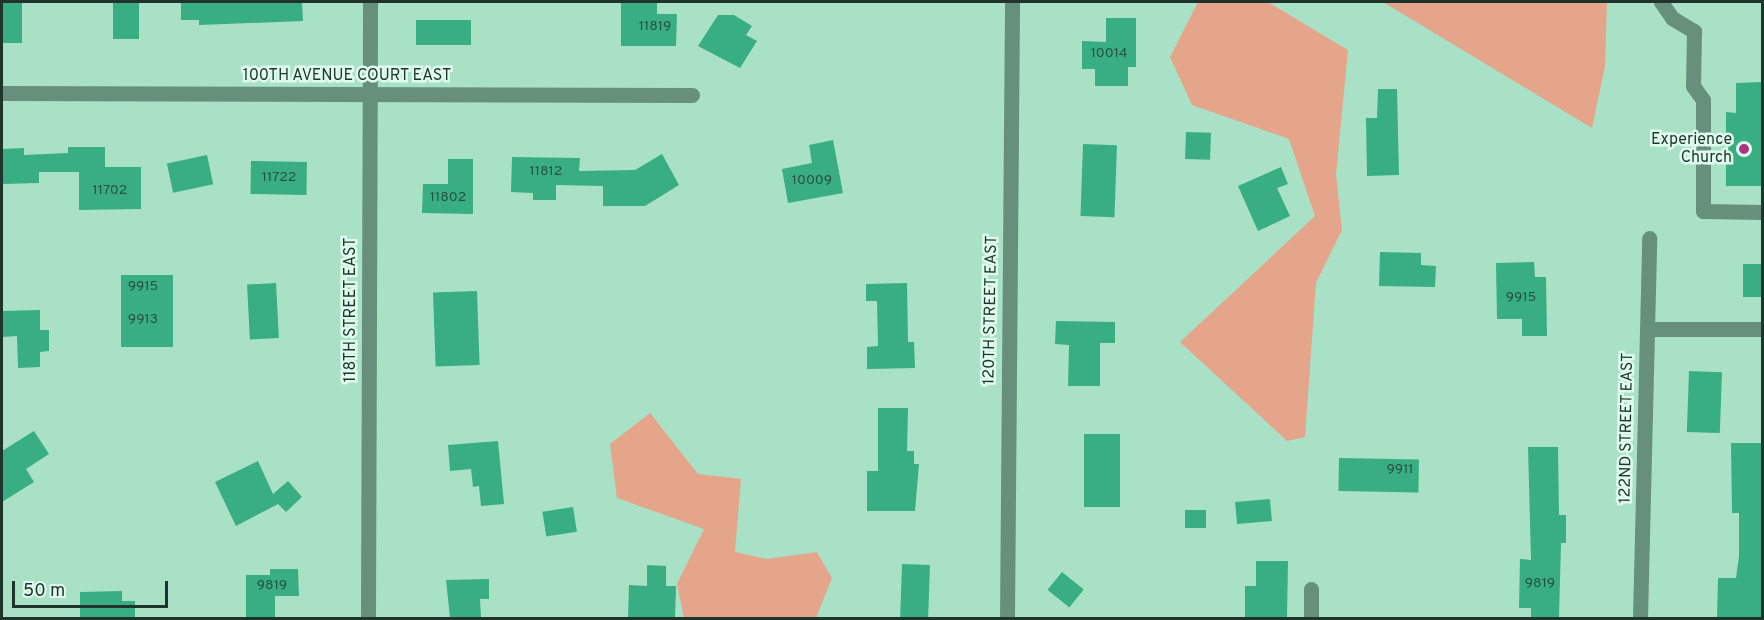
<!DOCTYPE html>
<html>
<head>
<meta charset="utf-8">
<style>
	body { margin:0 }
	#map { position:relative; width:1764px; height:620px; overflow:hidden; background:#a8e1c6; font-family:Overpass,sans-serif }
	div>[style] { position:absolute }
	.green>* { inset:0; background:#e5a58a }
	.building>* { inset:0; background:#39ae82; transform-origin:0 0 }
	.minor>* { height:15px; margin:-7.5px; padding:0 7.5px; transform-origin:7.5px; border-radius:7.5px; background:#66907c }
	.dots>* { width:16px; height:16px; translate:-50% -50%; box-sizing:border-box; border:3px solid #dffbed; border-radius:50% }
	span { translate:-50% -50%; white-space:nowrap; text-align:center; line-height:1.15; -webkit-text-stroke:5px #dffbed; paint-order:stroke }
	.number-label { font-size:14px; color:#265341 }
	.number-label span { -webkit-text-stroke-width:0 }
	.street-label { font-size:16px; color:#1f352b }
	.poi-label { font-size:16px; color:#1f352b }
	.right { translate:-100% -50%; text-align:right }
	.frame { position:absolute; inset:0; border:3px solid #1f352b; pointer-events:none }
	.scale { position:absolute; left:12px; top:581px; width:156px; height:27px; box-sizing:border-box; border:3px solid #1f352b; border-top:0; padding-left:8px; font-size:18px; line-height:21px; white-space:nowrap; color:#1f352b; -webkit-text-stroke:4px #dffbed; paint-order:stroke }
</style>
</head>
<body>
<div id="map">
	<div class="green">
		<div style="clip-path:polygon(1198px 2px,1268px 2px,1348px 50px,1336px 175px,1342px 230px,1316px 283px,1305px 437px,1287px 441px,1180px 342px,1315px 216px,1289px 139px,1192px 105px,1170px 57px)"></div>
		<div style="clip-path:polygon(1383px 2px,1607px 2px,1605px 66px,1592px 128px)"></div>
		<div style="clip-path:polygon(650px 413px,698px 474px,741px 479px,735px 552px,767px 559px,817px 552px,832px 578px,816px 618px,684px 618px,677px 584px,704px 529px,617px 498px,610px 444px)"></div>
	</div>
	<div class="building">
		<div style="left:2px;top:2px;width:20px;height:41px"></div>
		<div style="left:113px;top:2px;width:26px;height:37px"></div>
		<div style="clip-path:polygon(181px 2px,302px 2px,303px 21px,199px 25px,199px 20px,181px 20px)"></div>
		<div style="clip-path:polygon(621px 2px,657px 2px,657px 14px,677px 14px,676px 46px,621px 46px)"></div>
		<div style="clip-path:polygon(718px 15px,734px 15px,752px 26px,746px 35px,757px 41px,740px 68px,698px 46px)"></div>
		<div style="clip-path:polygon(1106px 18px,1136px 18px,1136px 67px,1128px 67px,1128px 86px,1095px 86px,1095px 69px,1082px 69px,1082px 41px,1106px 42px)"></div>
		<div style="left:416px;top:20px;width:55px;height:25px"></div>
		<div style="clip-path:polygon(1762px 82px,1762px 186px,1726px 186px,1726px 112px,1736px 113px,1736px 83px)"></div>
		<div style="clip-path:polygon(1378px 89px,1397px 89px,1399px 175px,1367px 176px,1366px 118px,1377px 118px)"></div>
		<div style="left:1186px;top:132px;width:25px;height:27px;rotate:2deg"></div>
		<div style="clip-path:polygon(833px 140px,843px 193px,788px 203px,782px 169px,812px 163px,809px 145px)"></div>
		<div style="left:1083px;top:144px;width:34px;height:72px;rotate:2deg"></div>
		<div style="clip-path:polygon(68px 147px,105px 147px,105px 167px,141px 167px,141px 209px,79px 210px,79px 172px,39px 172px,39px 183px,2px 184px,2px 149px,24px 148px,24px 155px,68px 153px)"></div>
		<div style="clip-path:polygon(662px 154px,679px 185px,645px 206px,603px 206px,603px 186px,556px 185px,556px 200px,533px 200px,533px 193px,511px 192px,512px 157px,580px 158px,579px 171px,635px 170px)"></div>
		<div style="left:207px;top:155px;width:30px;height:41px;rotate:78deg"></div>
		<div style="clip-path:polygon(448px 159px,473px 159px,473px 214px,422px 213px,423px 184px,448px 184px)"></div>
		<div style="left:251px;top:161px;width:56px;height:33px;rotate:1deg"></div>
		<div style="clip-path:polygon(1281px 167px,1288px 184px,1277px 188px,1290px 216px,1258px 231px,1238px 186px)"></div>
		<div style="clip-path:polygon(1380px 252px,1421px 253px,1421px 265px,1436px 266px,1435px 287px,1379px 286px)"></div>
		<div style="clip-path:polygon(1534px 262px,1535px 277px,1546px 277px,1547px 336px,1522px 336px,1522px 319px,1497px 319px,1496px 263px)"></div>
		<div style="left:1743px;top:264px;width:19px;height:33px"></div>
		<div style="left:121px;top:275px;width:52px;height:72px"></div>
		<div style="left:276px;top:283px;width:55px;height:29px;rotate:87deg"></div>
		<div style="clip-path:polygon(907px 283px,908px 342px,914px 342px,915px 368px,867px 369px,867px 347px,878px 346px,877px 301px,866px 301px,866px 284px)"></div>
		<div style="left:477px;top:291px;width:74px;height:44px;rotate:88deg"></div>
		<div style="clip-path:polygon(40px 310px,40px 330px,49px 330px,49px 351px,40px 352px,40px 367px,18px 368px,17px 336px,2px 337px,2px 311px)"></div>
		<div style="clip-path:polygon(1056px 321px,1115px 322px,1115px 343px,1100px 343px,1100px 386px,1068px 386px,1069px 345px,1055px 344px)"></div>
		<div style="left:1689px;top:371px;width:33px;height:61px;rotate:2deg"></div>
		<div style="clip-path:polygon(878px 408px,908px 408px,907px 451px,914px 451px,914px 464px,919px 464px,915px 511px,867px 511px,867px 471px,878px 471px)"></div>
		<div style="clip-path:polygon(34px 431px,49px 454px,26px 469px,34px 482px,2px 502px,2px 451px)"></div>
		<div style="left:1084px;top:434px;width:36px;height:73px"></div>
		<div style="clip-path:polygon(498px 441px,504px 504px,481px 506px,479px 486px,473px 487px,471px 469px,450px 471px,448px 445px)"></div>
		<div style="clip-path:polygon(1731px 443px,1762px 443px,1762px 618px,1717px 618px,1718px 578px,1736px 578px,1739px 556px,1739px 513px,1732px 513px)"></div>
		<div style="clip-path:polygon(1528px 447px,1558px 447px,1559px 515px,1566px 515px,1566px 543px,1561px 543px,1559px 618px,1531px 618px,1531px 608px,1519px 608px,1520px 559px,1531px 560px)"></div>
		<div style="left:1339px;top:458px;width:80px;height:33px;rotate:1deg"></div>
		<div style="clip-path:polygon(258px 461px,273px 494px,288px 481px,302px 497px,286px 512px,278px 504px,236px 526px,215px 482px)"></div>
		<div style="left:1270px;top:499px;width:22px;height:35px;rotate:85deg"></div>
		<div style="left:573px;top:507px;width:25px;height:31px;rotate:81deg"></div>
		<div style="left:1185px;top:510px;width:21px;height:18px"></div>
		<div style="clip-path:polygon(1256px 561px,1288px 561px,1287px 618px,1245px 618px,1245px 586px,1256px 586px)"></div>
		<div style="left:902px;top:564px;width:28px;height:54px;rotate:2deg"></div>
		<div style="clip-path:polygon(647px 565px,666px 566px,666px 586px,676px 586px,675px 618px,628px 618px,629px 585px,647px 586px)"></div>
		<div style="clip-path:polygon(270px 569px,298px 569px,299px 596px,275px 596px,275px 618px,246px 618px,246px 575px,270px 575px)"></div>
		<div style="left:1062px;top:572px;width:28px;height:23px;rotate:39deg"></div>
		<div style="clip-path:polygon(489px 579px,489px 599px,480px 599px,481px 618px,450px 618px,446px 580px)"></div>
		<div style="clip-path:polygon(122px 591px,122px 601px,135px 601px,135px 618px,80px 618px,80px 592px)"></div>
	</div>
	<div class="minor">
		<div style="left:1661px;top:2px;width:19px;rotate:55deg"></div>
		<div style="left:1672px;top:18px;width:26px;rotate:31deg"></div>
		<div style="left:1694px;top:31px;width:55px;rotate:91deg"></div>
		<div style="left:1693px;top:86px;width:17px;rotate:54deg"></div>
		<div style="left:1703px;top:100px;width:111px;rotate:90deg"></div>
		<div style="left:1703px;top:211px;width:59px;rotate:1deg"></div>
		<div style="left:2px;top:93px;width:690px;rotate:0.17deg"></div>
		<div style="left:1647px;top:329px;width:115px"></div>
		<div style="left:1311px;top:589px;width:29px;rotate:90deg"></div>
		<div style="left:368px;top:618px;width:616px;rotate:-89.81deg"></div>
		<div style="left:1007px;top:618px;width:616px;rotate:-89.53deg"></div>
		<div style="left:1640px;top:618px;width:380px;rotate:-88.6deg"></div>
	</div>
	<div class="dots">
		<div style="left:1744px;top:149px;background:#af3385"></div>
	</div>
	<div class="number-label">
		<span style="left:655px;top:27px">11819</span>
		<span style="left:1109px;top:54px">10014</span>
		<span style="left:546px;top:172px">11812</span>
		<span style="left:279px;top:178px">11722</span>
		<span style="left:812px;top:181px">10009</span>
		<span style="left:110px;top:191px">11702</span>
		<span style="left:448px;top:198px">11802</span>
		<span style="left:143px;top:287px">9915</span>
		<span style="left:1521px;top:298px">9915</span>
		<span style="left:143px;top:320px">9913</span>
		<span style="left:1400px;top:470px">9911</span>
		<span style="left:1540px;top:584px">9819</span>
		<span style="left:272px;top:586px">9819</span>
	</div>
	<div class="street-label">
		<span style="left:347px;top:76px">100TH AVENUE COURT EAST</span>
		<span style="left:351px;top:310px;rotate:-90deg">118TH STREET EAST</span>
		<span style="left:991px;top:310px;rotate:-89deg">120TH STREET EAST</span>
		<span style="left:1627px;top:428px;rotate:-89deg">122ND STREET EAST</span>
	</div>
	<div class="poi-label">
		<span class="right" style="left:1732px;top:149px">Experience<br>Church</span>
	</div>
	<div class="frame"></div>
	<div class="scale">50 m</div>
</div>
</body>
</html>
